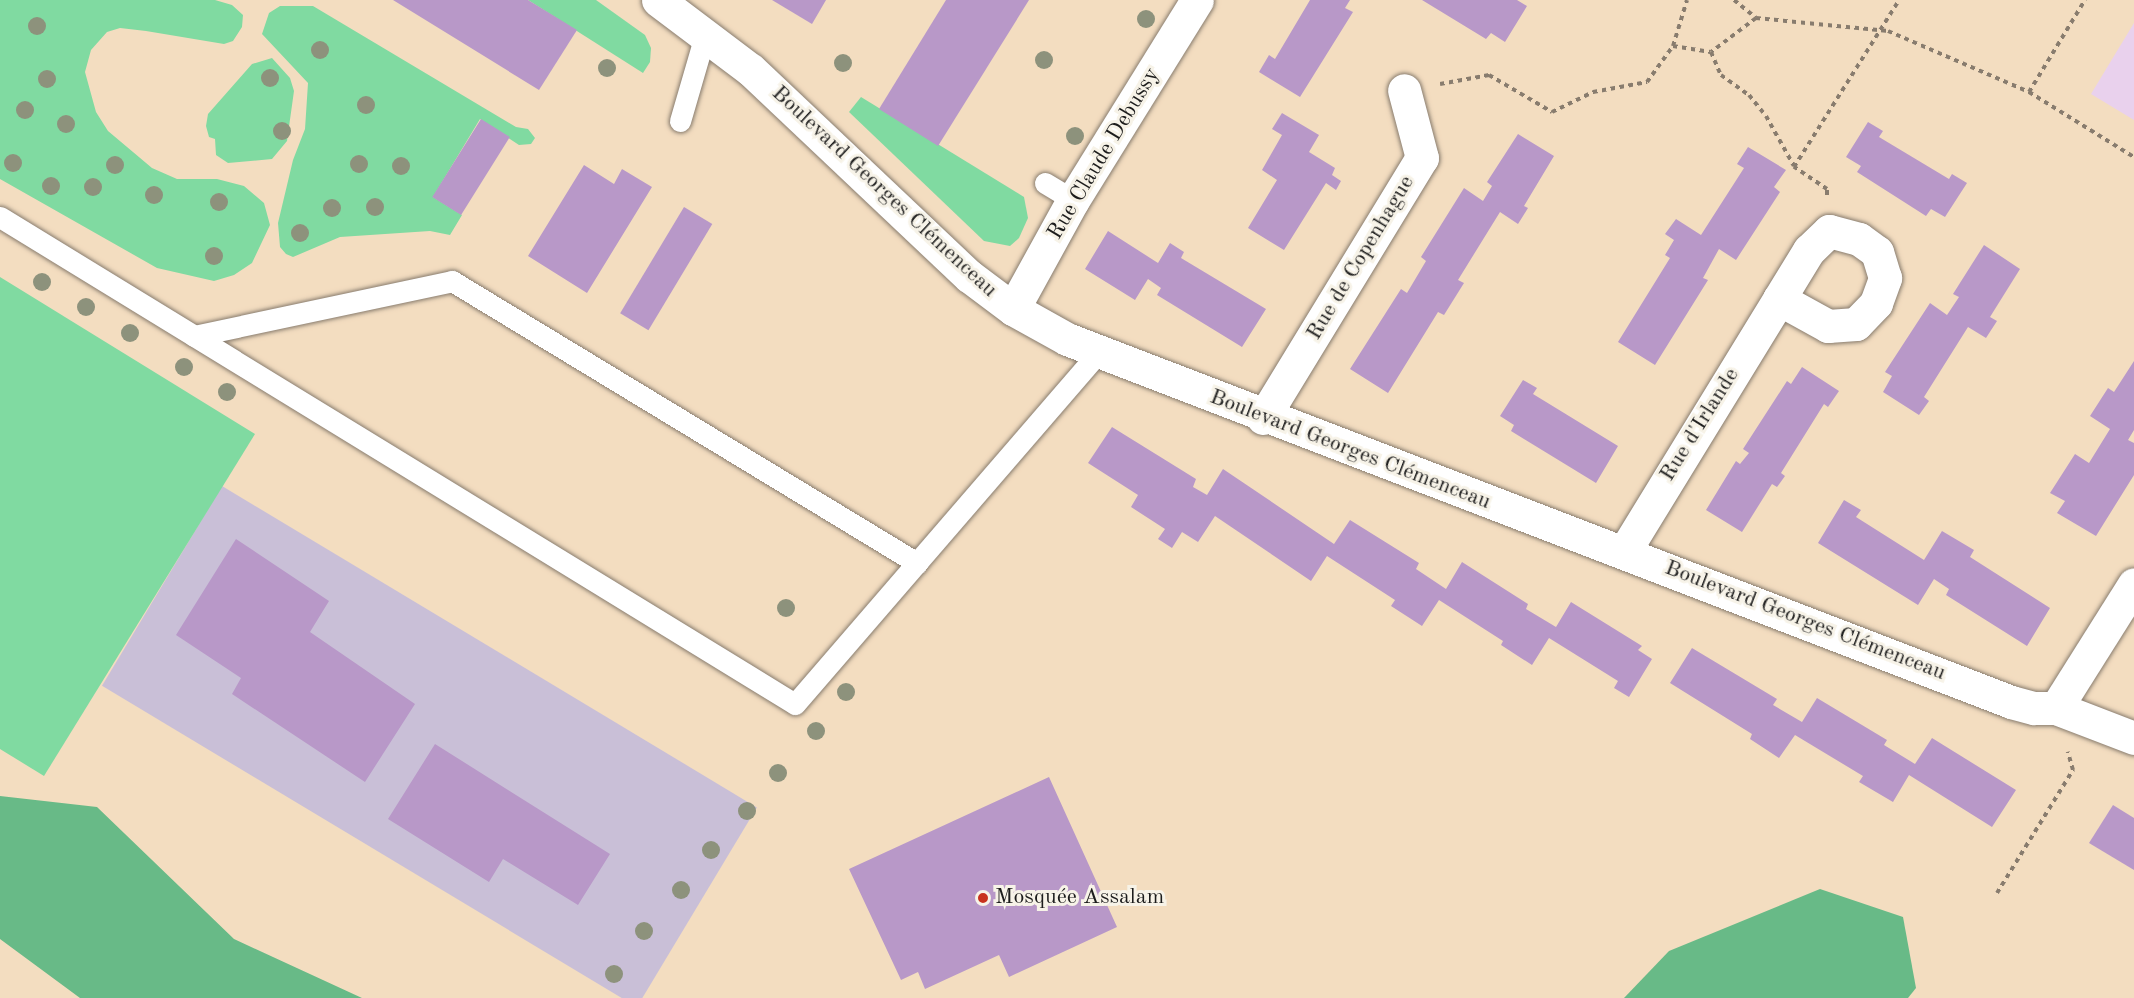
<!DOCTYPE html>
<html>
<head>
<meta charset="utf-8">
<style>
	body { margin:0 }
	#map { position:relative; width:2134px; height:998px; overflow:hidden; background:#f3ddc0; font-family:"Old Standard TT",serif }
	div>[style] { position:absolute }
	.built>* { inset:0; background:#e9d1ed }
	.industrial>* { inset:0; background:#c9bfd7; transform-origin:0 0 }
	.green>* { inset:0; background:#80daa1 }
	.forest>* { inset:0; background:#68ba87 }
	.building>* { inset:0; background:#b898c8; transform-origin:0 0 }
	.path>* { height:4px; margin-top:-2px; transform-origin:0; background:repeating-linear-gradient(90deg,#887c6e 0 4.5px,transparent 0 9px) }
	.roads { filter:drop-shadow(0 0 2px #887c6e) drop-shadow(0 0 2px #887c6e) }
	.service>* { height:21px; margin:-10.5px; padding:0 10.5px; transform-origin:10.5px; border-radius:10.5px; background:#fff }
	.minor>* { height:33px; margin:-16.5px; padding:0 16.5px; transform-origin:16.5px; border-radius:16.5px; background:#fff }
	.tertiary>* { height:33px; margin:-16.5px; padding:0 16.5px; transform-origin:16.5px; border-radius:16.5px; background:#fff }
	.trees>* { width:18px; height:18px; margin:-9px; border-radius:50%; background:#8d927c }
	.dots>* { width:16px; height:16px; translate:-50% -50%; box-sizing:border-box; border:3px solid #f7f3e8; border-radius:50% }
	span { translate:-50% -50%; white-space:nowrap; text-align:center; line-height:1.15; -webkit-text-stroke:6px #f7f3e8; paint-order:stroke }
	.street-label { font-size:22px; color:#1c1c1c }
	.poi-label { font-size:22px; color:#1c1c1c }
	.left { translate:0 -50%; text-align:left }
</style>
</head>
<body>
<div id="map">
	<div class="built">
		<div style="clip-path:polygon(2134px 23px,2134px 120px,2091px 94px)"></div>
	</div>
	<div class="industrial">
		<div style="left:222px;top:486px;width:624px;height:233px;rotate:31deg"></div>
	</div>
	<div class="green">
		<div style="clip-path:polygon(0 0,215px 0,232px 5px,243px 15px,242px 27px,233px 41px,224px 44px,146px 31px,120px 28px,107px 32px,91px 50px,85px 72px,96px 112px,108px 131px,152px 168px,177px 179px,217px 179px,244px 186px,264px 203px,270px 225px,252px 263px,234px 275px,214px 281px,157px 268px,0 179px)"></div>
		<div style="clip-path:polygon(528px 0,596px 0,645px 35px,651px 48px,650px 62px,643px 73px)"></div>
		<div style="clip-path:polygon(280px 6px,313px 6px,516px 127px,528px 129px,535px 138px,531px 144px,519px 145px,480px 119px,433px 197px,462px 215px,450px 235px,430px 231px,340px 237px,293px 257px,286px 254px,280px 247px,278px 223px,293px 160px,305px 129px,308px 83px,262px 34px,269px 13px)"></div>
		<div style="clip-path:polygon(272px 58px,290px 78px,294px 91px,287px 141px,272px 159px,228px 163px,216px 155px,215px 139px,209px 137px,206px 126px,208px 114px,252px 64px)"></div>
		<div style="clip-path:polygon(861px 97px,1024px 197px,1028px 218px,1019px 238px,1010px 246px,984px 241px,849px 112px)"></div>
		<div style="clip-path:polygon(0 277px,255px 434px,44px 776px,0 749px)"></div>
	</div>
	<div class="forest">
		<div style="clip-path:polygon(0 796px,97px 807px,234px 939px,362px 998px,80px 998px,0 939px)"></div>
		<div style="clip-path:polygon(1820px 889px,1903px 917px,1916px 988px,1908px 998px,1624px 998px,1669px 951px)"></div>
	</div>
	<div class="building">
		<div style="clip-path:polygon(393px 0,528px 0,577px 30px,539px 90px)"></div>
		<div style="clip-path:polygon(772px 0,826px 0,812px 24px)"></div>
		<div style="clip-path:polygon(946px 0,1029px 0,938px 146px,879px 109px)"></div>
		<div style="clip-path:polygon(1310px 0,1350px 0,1345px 8px,1353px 12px,1300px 97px,1259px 72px,1269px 55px,1275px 59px)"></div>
		<div style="clip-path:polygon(1422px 0,1517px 0,1527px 6px,1505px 42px,1491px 33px,1486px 39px)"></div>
		<div style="clip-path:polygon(1282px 113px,1319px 135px,1309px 152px,1335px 168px,1332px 175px,1341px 181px,1336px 190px,1326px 183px,1284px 250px,1248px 228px,1277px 180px,1262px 170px,1282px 135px,1272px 129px)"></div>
		<div style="left:481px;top:119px;width:34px;height:92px;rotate:32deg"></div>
		<div style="clip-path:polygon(1868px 122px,1883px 131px,1879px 137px,1949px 179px,1952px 174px,1967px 183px,1945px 217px,1931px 209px,1926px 216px,1857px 172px,1861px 166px,1846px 157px)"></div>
		<div style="clip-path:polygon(1518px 134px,1554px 156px,1524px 206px,1528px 208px,1518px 224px,1500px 212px,1458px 280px,1464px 283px,1444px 315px,1438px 312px,1388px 393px,1350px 369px,1401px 289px,1407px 293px,1426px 261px,1421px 257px,1464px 188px,1483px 201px,1492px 186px,1487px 182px)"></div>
		<div style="clip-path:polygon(1748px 147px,1786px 170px,1774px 187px,1780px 192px,1736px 260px,1719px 249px,1703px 278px,1708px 280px,1655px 365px,1618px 342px,1670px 258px,1665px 255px,1674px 240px,1665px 234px,1676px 219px,1701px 235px,1744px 168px,1737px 164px)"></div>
		<div style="clip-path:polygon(584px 165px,614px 184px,622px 169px,652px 187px,587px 293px,528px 256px)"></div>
		<div style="left:684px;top:207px;width:33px;height:124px;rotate:31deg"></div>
		<div style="clip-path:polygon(1108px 231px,1158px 263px,1170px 243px,1184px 252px,1181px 258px,1266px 309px,1242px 347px,1157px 295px,1161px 288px,1148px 279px,1135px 300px,1085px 269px)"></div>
		<div style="clip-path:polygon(1984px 245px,2020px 269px,1990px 317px,1997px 321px,1986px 338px,1968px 327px,1924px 397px,1929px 401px,1919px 415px,1883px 392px,1892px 376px,1885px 372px,1930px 303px,1947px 315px,1959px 297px,1953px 294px)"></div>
		<div style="clip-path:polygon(2134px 361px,2134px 430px,2128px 440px,2134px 443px,2134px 475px,2096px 536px,2057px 513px,2065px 501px,2050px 493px,2075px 454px,2089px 463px,2110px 429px,2090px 416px,2108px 388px,2114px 392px)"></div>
		<div style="clip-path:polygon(1802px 367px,1839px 391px,1828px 407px,1824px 404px,1781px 473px,1785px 476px,1777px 487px,1772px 484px,1742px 532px,1706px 510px,1736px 461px,1740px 464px,1749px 453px,1743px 449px,1787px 381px,1791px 384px)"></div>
		<div style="clip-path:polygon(1523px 380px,1537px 388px,1533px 394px,1618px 446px,1596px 483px,1511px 431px,1514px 425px,1500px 416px)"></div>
		<div style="clip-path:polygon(1112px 427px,1196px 479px,1193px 487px,1207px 495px,1223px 469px,1334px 544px,1350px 520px,1419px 563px,1416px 569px,1446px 589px,1462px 562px,1528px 604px,1526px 609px,1556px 627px,1571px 602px,1642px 646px,1638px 650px,1652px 659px,1629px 697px,1614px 688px,1618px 681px,1549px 638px,1532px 665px,1501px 645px,1503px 641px,1439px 600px,1422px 626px,1391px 606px,1395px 600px,1327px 556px,1311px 581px,1215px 516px,1198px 542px,1182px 532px,1172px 548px,1158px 539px,1165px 529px,1131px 507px,1138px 495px,1088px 463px)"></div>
		<div style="clip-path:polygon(1844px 500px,1861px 510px,1856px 517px,1924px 560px,1942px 531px,1974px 550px,1970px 557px,2050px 608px,2027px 646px,1946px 595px,1949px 589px,1934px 579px,1918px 605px,1818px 543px)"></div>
		<div style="clip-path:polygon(236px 539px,329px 601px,310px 632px,415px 704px,365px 782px,232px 694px,241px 678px,176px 635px)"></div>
		<div style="clip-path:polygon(1692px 648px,1777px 699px,1773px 705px,1802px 722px,1817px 698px,1887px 740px,1884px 745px,1915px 764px,1932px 738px,2016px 790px,1992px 827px,1909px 775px,1893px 802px,1859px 782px,1863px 776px,1795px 735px,1779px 758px,1750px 739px,1752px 734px,1670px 683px)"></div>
		<div style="clip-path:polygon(435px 744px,610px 854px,578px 905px,503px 859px,489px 882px,388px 819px)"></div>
		<div style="clip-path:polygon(1049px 777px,1117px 927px,1009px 977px,999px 955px,925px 989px,918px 972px,901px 980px,849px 869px)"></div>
		<div style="clip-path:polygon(2113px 805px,2134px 818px,2134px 870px,2089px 843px)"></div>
	</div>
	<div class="path">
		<div style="left:1734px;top:0;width:28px;rotate:39deg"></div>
		<div style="left:1756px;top:18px;width:133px;rotate:5.6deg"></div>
		<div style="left:1888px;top:31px;width:154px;rotate:23.4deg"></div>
		<div style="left:2029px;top:92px;width:123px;rotate:31.8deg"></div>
		<div style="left:1756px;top:18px;width:56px;rotate:142.9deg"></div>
		<div style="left:1711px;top:52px;width:25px;rotate:67deg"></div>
		<div style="left:1721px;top:75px;width:34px;rotate:36deg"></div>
		<div style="left:1749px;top:95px;width:27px;rotate:51deg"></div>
		<div style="left:1766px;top:116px;width:57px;rotate:60.8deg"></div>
		<div style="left:1673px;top:46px;width:48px;rotate:-73.1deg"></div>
		<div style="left:1440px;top:84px;width:50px;rotate:-10.4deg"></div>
		<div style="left:1489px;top:75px;width:73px;rotate:30.4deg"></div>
		<div style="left:1552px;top:112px;width:46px;rotate:-26deg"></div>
		<div style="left:1593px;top:92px;width:55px;rotate:-10.5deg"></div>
		<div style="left:1647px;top:82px;width:44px;rotate:-54.2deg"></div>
		<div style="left:1673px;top:46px;width:38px;rotate:9deg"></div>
		<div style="left:2029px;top:92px;width:108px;rotate:-58.7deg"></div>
		<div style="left:1827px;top:195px;width:6px;rotate:-90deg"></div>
		<div style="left:1827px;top:189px;width:40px;rotate:-146deg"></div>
		<div style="left:1794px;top:167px;width:197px;rotate:-57.8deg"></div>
		<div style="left:1997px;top:893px;width:145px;rotate:-58.3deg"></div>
		<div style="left:2073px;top:770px;width:19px;rotate:-106deg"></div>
	</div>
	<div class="roads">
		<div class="service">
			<div style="left:680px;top:121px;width:90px;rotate:-73.8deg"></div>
			<div style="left:1045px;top:183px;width:33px;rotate:31deg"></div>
			<div style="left:0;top:217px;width:932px;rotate:31.49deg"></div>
			<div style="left:795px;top:704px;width:464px;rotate:-49.2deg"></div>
			<div style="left:194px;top:336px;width:264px;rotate:-12deg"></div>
			<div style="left:452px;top:281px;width:544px;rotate:31.23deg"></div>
		</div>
		<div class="minor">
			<div style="left:1013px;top:309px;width:124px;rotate:-61.2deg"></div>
			<div style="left:1073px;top:200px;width:235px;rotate:-58.2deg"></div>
			<div style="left:1263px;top:418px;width:305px;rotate:-58.6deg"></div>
			<div style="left:1422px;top:158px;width:70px;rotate:-104.8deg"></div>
			<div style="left:1624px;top:552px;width:297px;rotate:-58.5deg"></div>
			<div style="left:1779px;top:299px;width:56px;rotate:28.9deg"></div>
			<div style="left:1828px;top:326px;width:28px;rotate:-4deg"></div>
			<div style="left:1856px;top:324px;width:29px;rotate:-46deg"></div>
			<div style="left:1876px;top:303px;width:27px;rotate:-70deg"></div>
			<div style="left:1885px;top:278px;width:27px;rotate:-107deg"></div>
			<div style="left:1877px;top:252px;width:22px;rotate:-144deg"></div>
			<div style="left:1859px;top:239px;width:31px;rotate:-165deg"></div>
			<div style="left:1829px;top:231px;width:28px;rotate:136deg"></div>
			<div style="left:1809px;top:250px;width:57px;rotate:121.5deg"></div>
			<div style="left:2056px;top:708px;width:146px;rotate:-57.8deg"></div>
		</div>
		<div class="tertiary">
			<div style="left:658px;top:0;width:116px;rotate:37deg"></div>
			<div style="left:751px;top:70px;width:300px;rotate:43.4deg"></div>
			<div style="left:969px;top:276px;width:55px;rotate:36.9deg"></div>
			<div style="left:1013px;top:309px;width:62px;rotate:29.1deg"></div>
			<div style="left:1067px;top:339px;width:1011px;rotate:21.03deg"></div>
			<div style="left:2011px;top:702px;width:24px;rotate:15deg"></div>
			<div style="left:2034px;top:708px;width:22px"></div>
			<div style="left:2056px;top:708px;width:84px;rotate:21deg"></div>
		</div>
	</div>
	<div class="trees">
		<div style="left:1146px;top:19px"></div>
		<div style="left:37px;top:26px"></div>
		<div style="left:320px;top:50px"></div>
		<div style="left:1044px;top:60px"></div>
		<div style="left:843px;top:63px"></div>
		<div style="left:607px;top:68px"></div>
		<div style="left:270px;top:78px"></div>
		<div style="left:47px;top:79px"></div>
		<div style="left:366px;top:105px"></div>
		<div style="left:25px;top:110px"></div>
		<div style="left:66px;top:124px"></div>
		<div style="left:282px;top:131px"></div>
		<div style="left:1075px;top:136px"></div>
		<div style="left:13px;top:163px"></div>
		<div style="left:359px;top:164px"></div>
		<div style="left:115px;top:165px"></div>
		<div style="left:401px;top:166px"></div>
		<div style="left:51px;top:186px"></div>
		<div style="left:93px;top:187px"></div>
		<div style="left:154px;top:195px"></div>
		<div style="left:219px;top:202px"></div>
		<div style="left:375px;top:207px"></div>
		<div style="left:332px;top:208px"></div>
		<div style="left:300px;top:233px"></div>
		<div style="left:214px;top:256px"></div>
		<div style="left:42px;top:282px"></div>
		<div style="left:86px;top:307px"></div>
		<div style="left:130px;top:333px"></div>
		<div style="left:184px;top:367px"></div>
		<div style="left:227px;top:392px"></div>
		<div style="left:786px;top:608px"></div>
		<div style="left:846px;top:692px"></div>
		<div style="left:816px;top:731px"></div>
		<div style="left:778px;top:773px"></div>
		<div style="left:747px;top:811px"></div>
		<div style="left:711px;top:850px"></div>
		<div style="left:681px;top:890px"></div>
		<div style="left:644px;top:931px"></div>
		<div style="left:614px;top:974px"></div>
	</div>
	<div class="dots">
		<div style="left:983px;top:898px;background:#c8321e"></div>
	</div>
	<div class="street-label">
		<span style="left:1104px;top:154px;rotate:-59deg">Rue Claude Debussy</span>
		<span style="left:884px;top:192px;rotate:43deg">Boulevard Georges Clémenceau</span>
		<span style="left:1361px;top:258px;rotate:-59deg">Rue de Copenhague</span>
		<span style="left:1700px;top:425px;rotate:-58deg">Rue d'Irlande</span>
		<span style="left:1350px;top:450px;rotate:21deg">Boulevard Georges Clémenceau</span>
		<span style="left:1805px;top:621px;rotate:21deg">Boulevard Georges Clémenceau</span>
	</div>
	<div class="poi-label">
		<span class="left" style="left:995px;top:898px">Mosquée Assalam</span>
	</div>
</div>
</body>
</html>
